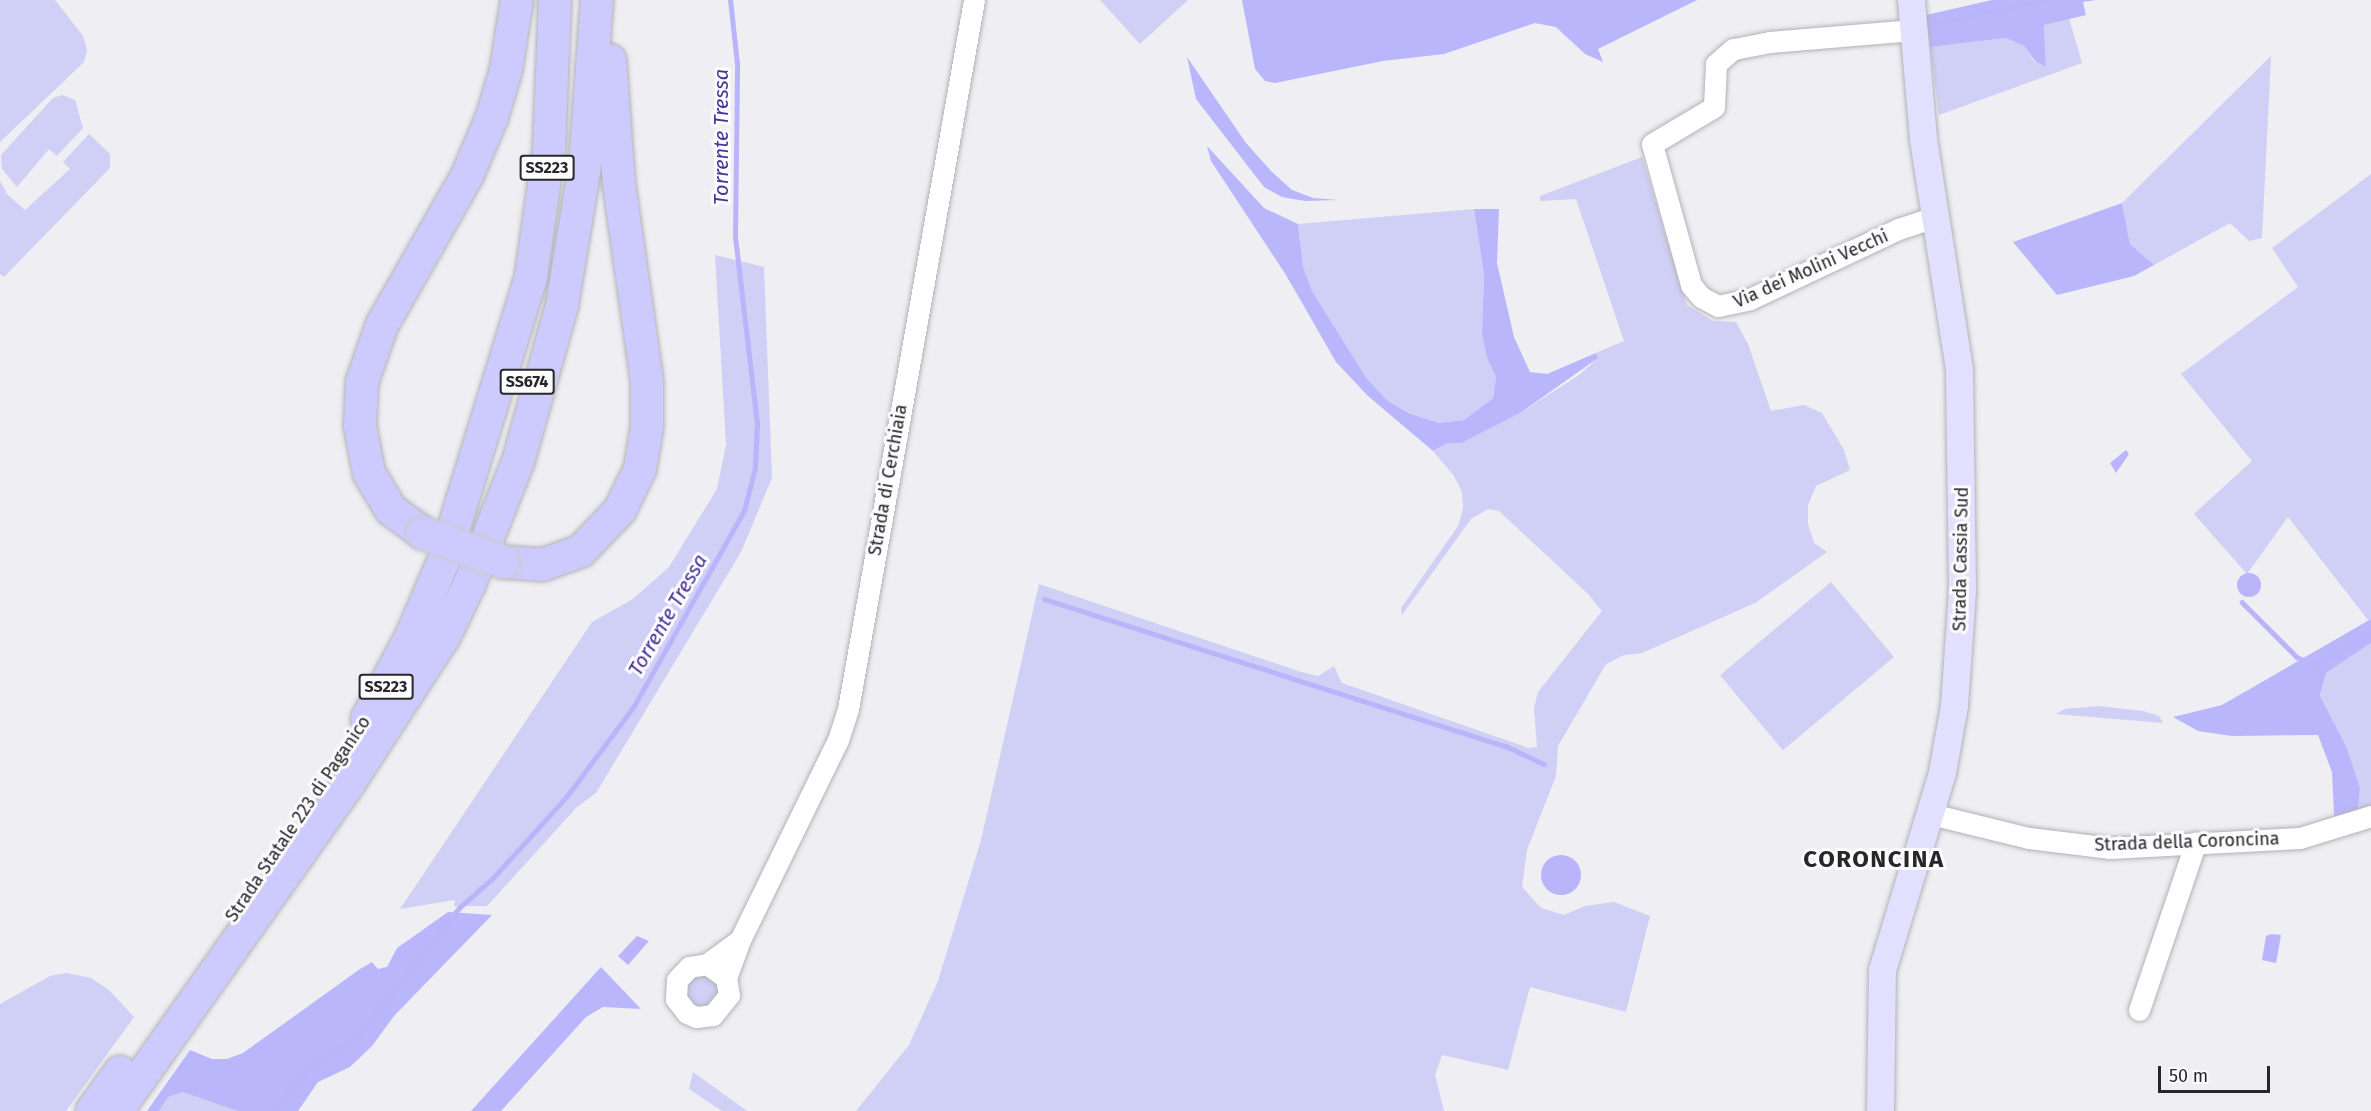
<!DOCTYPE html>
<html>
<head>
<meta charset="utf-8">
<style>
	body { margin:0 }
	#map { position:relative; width:2371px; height:1111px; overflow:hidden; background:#eeeef3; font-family:"Fira Sans",sans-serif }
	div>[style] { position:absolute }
	.green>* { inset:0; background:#d0cff5; transform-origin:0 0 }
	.forest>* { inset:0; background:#bab6fc }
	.water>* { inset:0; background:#bab5fb }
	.round { border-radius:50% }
	.stream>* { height:4.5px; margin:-2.25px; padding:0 2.25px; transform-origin:2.25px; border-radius:2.25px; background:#bab5fb }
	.roads { filter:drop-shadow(0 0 2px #b2b2b7) drop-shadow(0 0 2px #b2b2b7) }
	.minor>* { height:21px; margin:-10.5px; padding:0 10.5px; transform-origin:10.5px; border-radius:10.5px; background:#fff }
	.major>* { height:27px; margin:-13.5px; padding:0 13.5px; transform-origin:13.5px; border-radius:13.5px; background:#e1e0fe }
	.highway>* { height:32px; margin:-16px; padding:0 16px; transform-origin:16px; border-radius:16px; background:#cdcbfd }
	.bridges { filter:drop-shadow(0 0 2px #cbcbcb) drop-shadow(0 0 2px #cbcbcb) }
	.highway-bridge>* { height:32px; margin:-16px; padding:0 16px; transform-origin:16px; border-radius:16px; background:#cdcbfd }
	span { translate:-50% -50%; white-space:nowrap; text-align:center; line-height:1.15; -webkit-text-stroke:6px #fcfcff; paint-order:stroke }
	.shield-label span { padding:2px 4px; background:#fcfcff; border:2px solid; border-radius:4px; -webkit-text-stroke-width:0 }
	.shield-label { font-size:16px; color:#272728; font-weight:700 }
	.street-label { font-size:18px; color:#272728 }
	.water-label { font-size:20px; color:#473395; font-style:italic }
	.district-label { font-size:24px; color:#272728; font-weight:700; letter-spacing:1.5px }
	.scale { position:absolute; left:2158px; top:1066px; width:112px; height:27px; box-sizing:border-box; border:3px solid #272728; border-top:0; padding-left:8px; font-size:18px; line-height:21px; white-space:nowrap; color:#272728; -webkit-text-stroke:4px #fcfcff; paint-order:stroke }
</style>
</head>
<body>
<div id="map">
	<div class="green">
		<div style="clip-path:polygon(0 0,55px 0,83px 36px,87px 50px,84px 62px,0 142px)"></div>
		<div style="clip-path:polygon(1100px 0,1188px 0,1140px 44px)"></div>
		<div style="clip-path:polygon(2069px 18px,2082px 63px,1939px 115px,1930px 47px,2006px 38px,2024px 46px,2035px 62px,2046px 67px,2044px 24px)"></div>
		<div style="clip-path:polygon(2271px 56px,2262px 238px,2249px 241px,2230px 223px,2154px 265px,2130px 244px,2122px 203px)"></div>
		<div style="clip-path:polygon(62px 95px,75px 100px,83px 128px,57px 156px,49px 149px,17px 187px,2px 169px,1px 155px,53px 98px)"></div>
		<div style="clip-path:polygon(89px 134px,110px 154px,110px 168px,4px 277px,0 274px,0 181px,7px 194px,25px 210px,70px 169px,63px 162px)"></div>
		<div style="clip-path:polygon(1642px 157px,1687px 305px,1713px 321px,1736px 322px,1748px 344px,1771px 411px,1804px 405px,1822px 413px,1844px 450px,1850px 470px,1816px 486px,1808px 505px,1808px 524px,1814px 543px,1827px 552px,1755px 603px,1642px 653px,1624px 655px,1606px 664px,1558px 746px,1556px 776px,1527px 850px,1522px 887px,1541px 908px,1564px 915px,1585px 906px,1614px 902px,1650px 916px,1626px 1012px,1530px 987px,1508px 1070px,1442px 1055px,1435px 1075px,1444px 1111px,856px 1111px,909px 1045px,938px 981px,981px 840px,1039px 584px,1301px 672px,1318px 676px,1334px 666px,1342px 683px,1529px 748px,1537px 747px,1534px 708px,1538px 692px,1602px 611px,1588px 594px,1499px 511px,1488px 509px,1471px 519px,1402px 615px,1401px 608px,1458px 526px,1463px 509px,1462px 492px,1454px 476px,1433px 451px,1447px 443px,1462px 443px,1520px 413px,1579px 375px,1598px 358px,1596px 353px,1624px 341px,1576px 199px,1540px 201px,1540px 196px)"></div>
		<div style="clip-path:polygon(2371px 174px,2371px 619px,2368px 620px,2288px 517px,2247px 574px,2194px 514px,2252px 461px,2181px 374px,2298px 287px,2272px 248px)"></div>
		<div style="clip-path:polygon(1474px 209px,1484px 275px,1482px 334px,1487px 358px,1496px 377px,1493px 398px,1464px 420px,1439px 423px,1410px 413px,1388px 401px,1367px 379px,1312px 291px,1303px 266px,1298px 224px)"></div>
		<div style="clip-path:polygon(715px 255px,764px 267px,772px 478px,741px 552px,596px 793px,577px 807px,487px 906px,454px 906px,455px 900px,400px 909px,592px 622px,633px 599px,669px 567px,717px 489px,726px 445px)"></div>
		<div style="left:1831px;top:582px;width:98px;height:145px;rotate:50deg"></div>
		<div style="clip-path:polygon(2371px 643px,2371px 806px,2358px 811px,2360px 788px,2347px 748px,2320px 697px,2326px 673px)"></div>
		<div style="clip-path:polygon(2098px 706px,2143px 711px,2159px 716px,2163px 723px,2056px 714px,2065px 709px)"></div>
		<div style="clip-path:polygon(66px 973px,91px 978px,109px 990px,134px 1017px,66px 1111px,0 1111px,0 1004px,50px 976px)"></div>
		<div style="clip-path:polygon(700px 973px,716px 980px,720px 992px,705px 1009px,688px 1004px,683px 988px)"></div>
		<div style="clip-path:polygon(693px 1072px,747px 1111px,722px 1111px,689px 1089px)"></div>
		<div style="clip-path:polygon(183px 1092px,226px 1105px,238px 1111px,159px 1111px,168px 1097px)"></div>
	</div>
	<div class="forest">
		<div style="clip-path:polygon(1242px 0,1697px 0,1598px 49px,1603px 62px,1585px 54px,1556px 27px,1535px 23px,1444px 54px,1383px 61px,1275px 83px,1265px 81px,1255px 69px)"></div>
		<div style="clip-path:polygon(1992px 0,2096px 0,2083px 2px,2086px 15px,2044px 25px,2046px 67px,2036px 62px,2024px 46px,2006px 38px,1930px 47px,1926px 15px)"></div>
		<div style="clip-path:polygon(1187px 57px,1246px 143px,1272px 172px,1292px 190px,1313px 198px,1338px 200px,1305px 201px,1282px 197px,1264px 187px,1196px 99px)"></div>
		<div style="clip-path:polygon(1207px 146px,1264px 208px,1298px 224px,1303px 266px,1312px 291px,1367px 379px,1388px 401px,1409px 413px,1439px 423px,1464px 420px,1493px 398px,1496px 377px,1487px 358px,1482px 334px,1484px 275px,1474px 209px,1499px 209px,1497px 263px,1514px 337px,1530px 372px,1547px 374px,1596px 353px,1598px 358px,1520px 413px,1462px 443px,1447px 443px,1433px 451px,1368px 396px,1336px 362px,1286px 275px,1211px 161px)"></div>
		<div style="clip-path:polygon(2122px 203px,2130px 244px,2154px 265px,2134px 276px,2057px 295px,2013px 242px)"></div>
		<div style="clip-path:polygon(2371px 619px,2371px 643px,2326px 673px,2320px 696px,2347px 748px,2360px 788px,2358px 811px,2334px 816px,2332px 772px,2318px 735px,2232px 736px,2198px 731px,2173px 717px,2222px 705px)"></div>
		<div style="clip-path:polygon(448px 912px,492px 915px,394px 1016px,372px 1046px,350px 1067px,318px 1082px,298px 1111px,238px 1111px,183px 1092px,168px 1097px,159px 1111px,147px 1111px,190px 1050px,212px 1059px,227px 1059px,243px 1053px,360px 969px,372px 962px,378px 969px,387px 967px,397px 948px)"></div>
		<div style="clip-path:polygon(601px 967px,641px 1009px,603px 1007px,586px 1017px,501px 1111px,471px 1111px)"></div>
	</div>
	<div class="water">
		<div style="clip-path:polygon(2126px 450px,2129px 454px,2116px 473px,2110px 463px)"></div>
		<div class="round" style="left:2237px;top:573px;width:24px;height:24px"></div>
		<div class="round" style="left:1541px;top:855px;width:40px;height:40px"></div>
		<div style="clip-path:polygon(2271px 934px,2281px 935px,2276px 963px,2262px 960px,2266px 936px)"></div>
		<div style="clip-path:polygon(637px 936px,649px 941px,628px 965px,618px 956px)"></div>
	</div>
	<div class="stream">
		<div style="left:1935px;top:24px;width:111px;rotate:-12.5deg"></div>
		<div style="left:1044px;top:599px;width:485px;rotate:17.7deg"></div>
		<div style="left:1506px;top:746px;width:42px;rotate:25.3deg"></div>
		<div style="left:2242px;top:602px;width:78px;rotate:45deg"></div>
		<div style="left:2297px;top:657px;width:19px;rotate:25deg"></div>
		<div style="left:2314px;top:665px;width:65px;rotate:-29.3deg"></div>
		<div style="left:273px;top:1111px;width:54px;rotate:-51deg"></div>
		<div style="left:307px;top:1069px;width:58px;rotate:-32.3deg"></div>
		<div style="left:356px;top:1038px;width:166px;rotate:-51.6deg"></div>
		<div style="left:459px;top:908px;width:45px;rotate:-41.4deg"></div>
		<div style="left:493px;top:878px;width:110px;rotate:-47.9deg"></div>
		<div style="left:567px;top:796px;width:112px;rotate:-53.3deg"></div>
		<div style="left:634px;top:706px;width:224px;rotate:-60.6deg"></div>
		<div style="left:744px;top:511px;width:44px;rotate:-75.7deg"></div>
		<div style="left:755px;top:468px;width:44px;rotate:-87.4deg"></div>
		<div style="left:757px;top:424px;width:188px;rotate:-96.7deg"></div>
		<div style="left:735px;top:237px;width:173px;rotate:-89.3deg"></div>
		<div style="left:737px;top:64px;width:64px;rotate:-96.2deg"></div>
	</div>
	<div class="roads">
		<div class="minor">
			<div style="left:1913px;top:30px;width:144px;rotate:175.2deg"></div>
			<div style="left:1770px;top:42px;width:38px;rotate:169deg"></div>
			<div style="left:1733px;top:49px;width:23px;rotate:139deg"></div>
			<div style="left:1716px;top:64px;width:43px;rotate:92.7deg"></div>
			<div style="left:1714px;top:107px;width:72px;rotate:149.2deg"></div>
			<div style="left:1652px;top:144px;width:146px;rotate:74.5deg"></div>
			<div style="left:1691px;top:285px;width:16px;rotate:50deg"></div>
			<div style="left:1701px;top:297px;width:19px;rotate:28deg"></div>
			<div style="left:1718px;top:306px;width:33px;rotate:-12deg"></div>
			<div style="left:1750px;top:299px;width:164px;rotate:-25.3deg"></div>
			<div style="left:1898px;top:229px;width:38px;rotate:-18deg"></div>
			<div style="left:1931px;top:814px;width:101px;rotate:13.8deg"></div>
			<div style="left:2029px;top:838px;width:82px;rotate:7deg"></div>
			<div style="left:2110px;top:848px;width:190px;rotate:-3deg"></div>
			<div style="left:2300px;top:838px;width:74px;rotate:-17.2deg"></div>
			<div style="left:707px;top:964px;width:24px;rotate:36deg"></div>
			<div style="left:726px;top:978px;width:17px;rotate:80deg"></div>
			<div style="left:729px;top:995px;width:26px;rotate:129deg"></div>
			<div style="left:713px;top:1015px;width:17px;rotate:173deg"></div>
			<div style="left:696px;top:1017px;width:10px;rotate:-156deg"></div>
			<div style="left:687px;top:1013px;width:18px;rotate:-128deg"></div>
			<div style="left:676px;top:999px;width:19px;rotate:-87deg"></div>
			<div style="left:677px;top:980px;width:18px;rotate:-47deg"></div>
			<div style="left:689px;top:967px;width:18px;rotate:-9deg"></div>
			<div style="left:707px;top:964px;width:39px;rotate:-36deg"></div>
			<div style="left:726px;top:978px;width:40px;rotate:-69.8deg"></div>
			<div style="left:740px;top:940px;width:223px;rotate:-63.9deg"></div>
			<div style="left:838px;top:740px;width:33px;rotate:-72deg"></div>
			<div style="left:848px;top:709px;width:720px;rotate:-79.92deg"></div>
			<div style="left:2139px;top:1010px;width:177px;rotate:-71.3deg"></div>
		</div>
		<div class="major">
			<div style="left:1880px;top:1111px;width:141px;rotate:-89.2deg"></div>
			<div style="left:1882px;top:970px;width:207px;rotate:-73.1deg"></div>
			<div style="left:1942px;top:772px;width:68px;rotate:-79.8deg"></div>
			<div style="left:1954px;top:705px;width:115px;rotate:-86deg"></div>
			<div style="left:1962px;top:590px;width:221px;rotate:-90.8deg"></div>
			<div style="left:1959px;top:369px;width:234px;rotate:-98.9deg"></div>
			<div style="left:1923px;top:138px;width:139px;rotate:-95deg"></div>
		</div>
		<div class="highway">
			<div style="left:423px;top:533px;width:39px;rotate:-144deg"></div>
			<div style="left:391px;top:510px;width:43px;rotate:-120.7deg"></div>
			<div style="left:369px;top:473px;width:48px;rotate:-100.8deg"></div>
			<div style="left:360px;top:426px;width:44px;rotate:-87.4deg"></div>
			<div style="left:362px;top:382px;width:60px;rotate:-70.7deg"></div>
			<div style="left:382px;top:325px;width:174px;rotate:-60.3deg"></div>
			<div style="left:468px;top:174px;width:62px;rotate:-67.2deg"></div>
			<div style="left:492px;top:117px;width:49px;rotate:-73.4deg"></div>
			<div style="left:506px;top:70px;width:71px;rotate:-81.1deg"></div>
			<div style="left:503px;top:562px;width:39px;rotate:4deg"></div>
			<div style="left:542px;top:565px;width:41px;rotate:-19.7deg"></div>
			<div style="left:581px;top:551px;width:57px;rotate:-46.4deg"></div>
			<div style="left:620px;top:510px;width:46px;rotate:-64deg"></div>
			<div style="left:640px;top:469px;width:43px;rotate:-80.5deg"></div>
			<div style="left:647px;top:427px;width:46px;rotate:-90deg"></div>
			<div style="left:647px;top:381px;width:198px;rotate:-98.1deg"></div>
			<div style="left:619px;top:185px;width:125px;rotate:-94.1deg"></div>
			<div style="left:367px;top:719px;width:93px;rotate:-61.8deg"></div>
			<div style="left:411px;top:637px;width:84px;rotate:-66.8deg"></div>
			<div style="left:444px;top:560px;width:296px;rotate:-72.9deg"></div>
			<div style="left:531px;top:277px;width:129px;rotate:-82deg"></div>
			<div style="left:549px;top:149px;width:149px;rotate:-87.7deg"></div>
			<div style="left:92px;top:1111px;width:48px;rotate:-54.3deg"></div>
			<div style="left:117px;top:1111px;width:405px;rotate:-54.7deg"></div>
			<div style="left:351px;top:780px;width:171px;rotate:-57deg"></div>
			<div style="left:444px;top:637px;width:60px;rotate:-64.3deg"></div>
			<div style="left:470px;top:583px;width:130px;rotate:-68.4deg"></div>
			<div style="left:518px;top:462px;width:163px;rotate:-74.3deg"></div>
			<div style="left:562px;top:305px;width:141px;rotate:-80.6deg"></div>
			<div style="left:585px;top:166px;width:166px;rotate:-85.9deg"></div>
		</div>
	</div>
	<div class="bridges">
		<div class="highway-bridge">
			<div style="left:423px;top:533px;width:85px;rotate:19.9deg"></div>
		</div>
	</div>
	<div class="shield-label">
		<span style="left:547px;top:168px">SS223</span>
		<span style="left:527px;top:382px">SS674</span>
		<span style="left:386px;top:687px">SS223</span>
	</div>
	<div class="street-label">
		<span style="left:1811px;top:269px;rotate:-24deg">Via dei Molini Vecchi</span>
		<span style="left:888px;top:480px;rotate:-80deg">Strada di Cerchiaia</span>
		<span style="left:1961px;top:559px;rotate:-89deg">Strada Cassia Sud</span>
		<span style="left:298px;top:819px;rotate:-56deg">Strada Statale 223 di Paganico</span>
		<span style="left:2187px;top:842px;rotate:-2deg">Strada della Coroncina</span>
	</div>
	<div class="water-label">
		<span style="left:721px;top:137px;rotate:-90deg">Torrente Tressa</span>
		<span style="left:668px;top:615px;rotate:-60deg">Torrente Tressa</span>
	</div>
	<div class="district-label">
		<span style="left:1874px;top:860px">CORONCINA</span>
	</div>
	<div class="scale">50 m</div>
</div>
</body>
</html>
